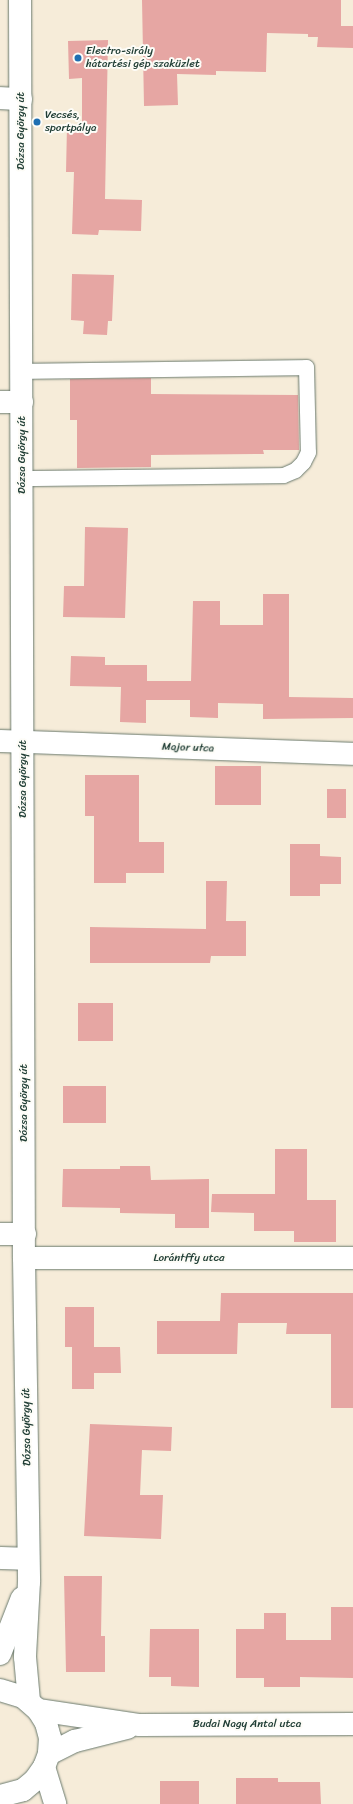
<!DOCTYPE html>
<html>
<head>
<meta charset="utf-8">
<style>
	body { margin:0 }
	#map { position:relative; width:353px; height:1804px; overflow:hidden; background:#f6ecd9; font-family:Sriracha,sans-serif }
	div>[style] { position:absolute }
	.building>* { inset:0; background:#e6a6a3; transform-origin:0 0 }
	.roads { filter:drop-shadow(0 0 1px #6a7a6e) drop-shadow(0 0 1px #6a7a6e) }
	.service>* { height:15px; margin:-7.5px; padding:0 7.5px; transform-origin:7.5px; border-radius:7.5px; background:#fff }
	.minor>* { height:22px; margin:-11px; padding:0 11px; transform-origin:11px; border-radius:11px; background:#fff }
	.secondary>* { height:22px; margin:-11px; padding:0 11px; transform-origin:11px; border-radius:11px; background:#fff }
	.dots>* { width:11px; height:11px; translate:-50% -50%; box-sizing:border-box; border:2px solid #fdfcf7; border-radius:50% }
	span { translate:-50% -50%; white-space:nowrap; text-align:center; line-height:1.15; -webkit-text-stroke:4px #fdfcf7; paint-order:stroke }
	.poi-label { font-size:11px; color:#1f3d34 }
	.left { translate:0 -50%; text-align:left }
	.street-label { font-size:11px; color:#1f3d34 }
</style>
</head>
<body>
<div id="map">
	<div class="building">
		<div style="clip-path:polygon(142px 0,341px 0,341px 26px,353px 26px,353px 48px,317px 47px,318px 37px,308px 37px,308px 34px,267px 33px,266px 72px,216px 71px,216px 75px,177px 74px,178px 105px,144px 106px)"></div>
		<div style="clip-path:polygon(108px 40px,105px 199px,142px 200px,141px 231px,99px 230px,98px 235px,72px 234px,74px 172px,66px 172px,67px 126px,82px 126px,82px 78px,69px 79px,68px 41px)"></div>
		<div style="clip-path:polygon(72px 274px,114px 275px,112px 321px,108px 321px,107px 335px,83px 334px,84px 321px,71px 320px)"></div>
		<div style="clip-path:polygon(151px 378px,151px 394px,298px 395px,299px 450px,263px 450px,264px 454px,151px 455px,151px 467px,77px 468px,77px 420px,70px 420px,70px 379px)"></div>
		<div style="clip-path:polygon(85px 527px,128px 528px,125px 618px,63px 617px,64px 586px,84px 586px)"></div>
		<div style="clip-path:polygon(263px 594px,289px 594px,289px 697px,353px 698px,353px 718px,263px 719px,263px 704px,218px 703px,218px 718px,190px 717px,190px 700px,146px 700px,146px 723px,120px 722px,121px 687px,70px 686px,71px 656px,105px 657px,105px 665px,147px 665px,147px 681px,191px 681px,193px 601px,220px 601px,220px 625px,263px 625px)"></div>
		<div style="left:215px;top:766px;width:46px;height:39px"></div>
		<div style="clip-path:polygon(85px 775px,139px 775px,139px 842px,164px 842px,164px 873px,126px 873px,126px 883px,94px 883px,94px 816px,85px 816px)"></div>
		<div style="left:327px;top:789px;width:19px;height:29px"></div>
		<div style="clip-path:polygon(290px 844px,320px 844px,320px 856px,341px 857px,341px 884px,320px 884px,320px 896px,290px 896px)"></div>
		<div style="clip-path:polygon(206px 881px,227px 881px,226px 921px,246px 921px,246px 956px,211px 956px,210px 963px,90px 963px,90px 927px,206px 929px)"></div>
		<div style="left:78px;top:1003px;width:35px;height:38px"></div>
		<div style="left:63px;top:1086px;width:43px;height:37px"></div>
		<div style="clip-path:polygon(275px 1149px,307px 1149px,307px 1200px,336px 1200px,336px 1242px,294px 1242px,294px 1231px,254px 1231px,254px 1213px,211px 1212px,212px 1194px,275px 1194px)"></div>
		<div style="clip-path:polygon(120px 1166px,150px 1166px,151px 1180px,209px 1179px,209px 1228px,175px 1228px,175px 1214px,120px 1213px,120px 1208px,62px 1207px,63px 1169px,120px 1169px)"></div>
		<div style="clip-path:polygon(221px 1293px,353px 1293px,353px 1408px,331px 1408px,331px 1334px,286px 1334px,287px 1323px,238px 1323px,237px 1354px,157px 1354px,157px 1321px,220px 1321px)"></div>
		<div style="clip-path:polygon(65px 1307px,94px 1307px,94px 1347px,120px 1347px,121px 1373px,94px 1373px,94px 1389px,72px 1389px,72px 1347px,65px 1347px)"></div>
		<div style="clip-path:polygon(90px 1424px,172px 1427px,171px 1451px,142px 1450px,140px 1495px,163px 1495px,161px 1539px,84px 1536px)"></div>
		<div style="clip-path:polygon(64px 1576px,102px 1576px,101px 1636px,105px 1636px,105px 1672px,66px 1672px)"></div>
		<div style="clip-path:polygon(331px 1607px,353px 1607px,353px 1678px,300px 1677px,300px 1687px,264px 1687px,264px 1678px,236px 1678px,236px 1629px,264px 1629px,264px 1613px,286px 1613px,286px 1640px,331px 1640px)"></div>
		<div style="clip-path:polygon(150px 1629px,199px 1629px,199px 1687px,171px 1686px,171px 1677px,149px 1677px)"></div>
		<div style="clip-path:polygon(236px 1778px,278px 1778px,278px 1782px,320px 1782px,321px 1804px,236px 1804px)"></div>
		<div style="left:160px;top:1781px;width:39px;height:23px"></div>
	</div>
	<div class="roads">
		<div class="service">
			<div style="left:22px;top:371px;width:284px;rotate:-0.8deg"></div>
			<div style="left:306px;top:367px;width:85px;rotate:88.7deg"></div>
			<div style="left:308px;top:452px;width:11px;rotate:117deg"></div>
			<div style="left:303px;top:462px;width:11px;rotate:135deg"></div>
			<div style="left:295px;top:470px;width:13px;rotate:157deg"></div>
			<div style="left:283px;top:475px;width:261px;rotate:179.3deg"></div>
		</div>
		<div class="minor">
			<div style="left:0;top:98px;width:21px;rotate:3deg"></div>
			<div style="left:0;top:402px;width:22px"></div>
			<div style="left:0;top:741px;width:353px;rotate:2.1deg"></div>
			<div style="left:0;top:1234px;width:25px"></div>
			<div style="left:24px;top:1258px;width:329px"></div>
			<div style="left:0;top:1558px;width:28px;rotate:2deg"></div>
			<div style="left:38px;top:1710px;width:103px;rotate:8.4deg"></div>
			<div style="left:140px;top:1725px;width:213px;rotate:-0.3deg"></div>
			<div style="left:49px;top:1754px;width:29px;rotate:-27deg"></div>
			<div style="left:75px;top:1741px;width:54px;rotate:-14deg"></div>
		</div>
		<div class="secondary">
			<div style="left:20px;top:0;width:1258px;rotate:89.82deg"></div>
			<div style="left:24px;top:1258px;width:324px;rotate:89.1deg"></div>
			<div style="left:29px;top:1582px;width:75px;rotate:93.1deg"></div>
			<div style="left:25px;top:1657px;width:44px;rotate:84.8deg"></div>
			<div style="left:0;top:1654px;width:60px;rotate:-68.6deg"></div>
			<div style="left:0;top:1690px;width:24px;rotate:17deg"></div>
			<div style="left:23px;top:1697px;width:20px;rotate:41deg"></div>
			<div style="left:38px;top:1710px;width:15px;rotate:58deg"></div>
			<div style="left:46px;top:1723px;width:16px;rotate:75deg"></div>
			<div style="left:50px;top:1738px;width:16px;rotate:94deg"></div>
			<div style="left:49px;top:1754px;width:14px;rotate:111deg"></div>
			<div style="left:44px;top:1767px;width:16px;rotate:125deg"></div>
			<div style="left:35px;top:1780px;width:16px;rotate:140deg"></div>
			<div style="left:23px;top:1790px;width:24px;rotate:165deg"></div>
			<div style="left:44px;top:1767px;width:39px;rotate:73deg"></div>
		</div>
	</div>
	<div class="dots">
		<div style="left:78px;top:58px;background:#1f6fb2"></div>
		<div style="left:37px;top:122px;background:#1f6fb2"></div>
	</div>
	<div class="poi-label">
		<span class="left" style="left:86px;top:58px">Electro-sirály<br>hátartési gép szaküzlet</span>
		<span class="left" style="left:45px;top:122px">Vecsés,<br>sportpálya</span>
	</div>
	<div class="street-label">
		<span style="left:21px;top:131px;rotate:-90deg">Dózsa György út</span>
		<span style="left:22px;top:455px;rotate:-90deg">Dózsa György út</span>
		<span style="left:188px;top:748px;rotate:2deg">Major utca</span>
		<span style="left:23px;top:779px;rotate:-90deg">Dózsa György út</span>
		<span style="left:24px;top:1103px;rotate:-90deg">Dózsa György út</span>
		<span style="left:189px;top:1258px">Lorántffy utca</span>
		<span style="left:27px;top:1427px;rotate:-91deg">Dózsa György út</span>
		<span style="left:247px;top:1724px">Budai Nagy Antal utca</span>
	</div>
</div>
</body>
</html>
